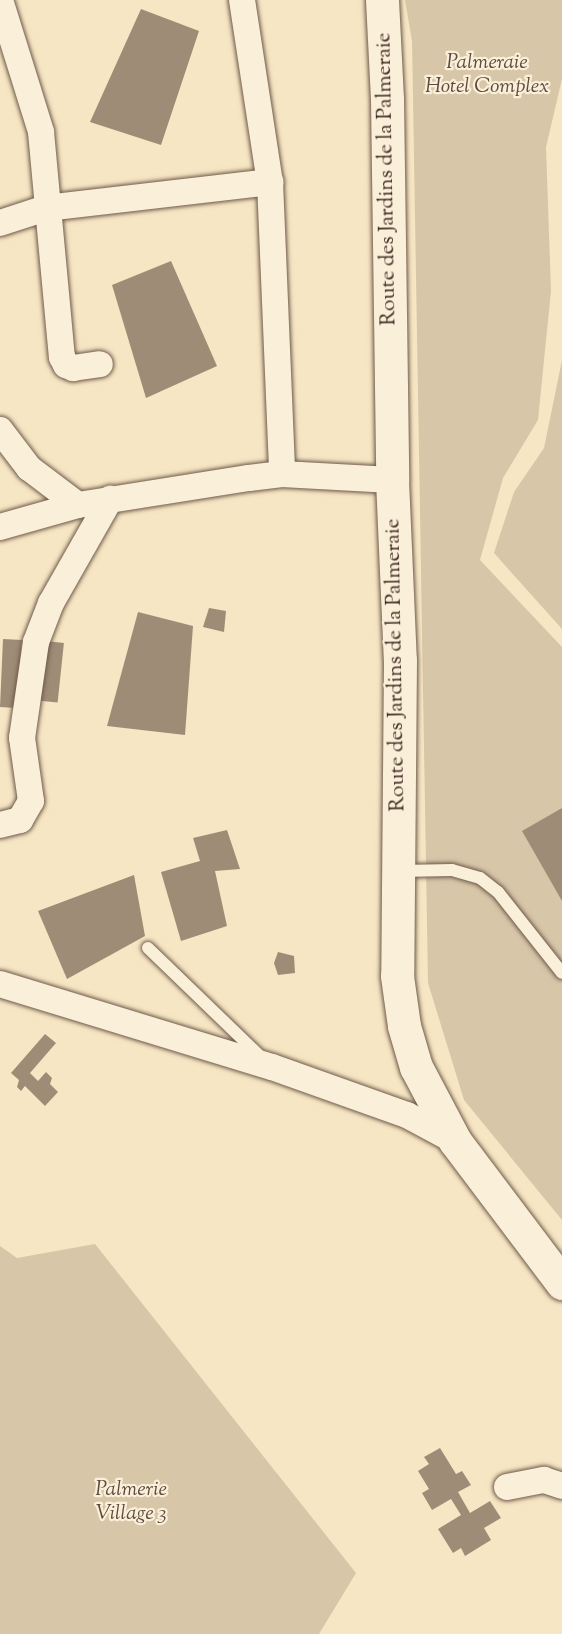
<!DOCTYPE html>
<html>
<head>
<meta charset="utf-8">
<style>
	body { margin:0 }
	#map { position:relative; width:562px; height:1634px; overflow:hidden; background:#f7e6c3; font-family:"Sorts Mill Goudy",serif }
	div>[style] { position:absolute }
	.green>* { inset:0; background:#d8c6a8 }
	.building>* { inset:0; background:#9f8c76; transform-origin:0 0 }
	.roads { filter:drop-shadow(0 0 2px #6e5a4b) drop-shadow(0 0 2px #6e5a4b) }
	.lane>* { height:12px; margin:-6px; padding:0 6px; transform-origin:6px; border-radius:6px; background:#faefd8 }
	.street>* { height:26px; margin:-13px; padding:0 13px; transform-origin:13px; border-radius:13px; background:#faefd8 }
	.secondary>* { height:33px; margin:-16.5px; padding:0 16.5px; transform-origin:16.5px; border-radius:16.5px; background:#faefd8 }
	span { translate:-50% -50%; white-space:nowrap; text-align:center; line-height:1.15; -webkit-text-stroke:4.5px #faefd8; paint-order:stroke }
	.park-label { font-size:21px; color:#5e4a3e; font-style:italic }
	.street-label { font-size:21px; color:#402b23 }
</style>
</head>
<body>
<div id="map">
	<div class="green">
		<div style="clip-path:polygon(405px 0,562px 0,562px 79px,546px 147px,551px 291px,538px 420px,503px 478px,480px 560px,562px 647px,562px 1220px,464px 1100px,428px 983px,412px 41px)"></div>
		<div style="clip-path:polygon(562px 360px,562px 629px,494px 553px,514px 492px,544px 448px)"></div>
		<div style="clip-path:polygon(95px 1244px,356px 1573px,319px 1634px,0 1634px,0 1246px,17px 1258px)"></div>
	</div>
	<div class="building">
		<div style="clip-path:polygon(141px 9px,199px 31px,161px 145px,90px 122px)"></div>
		<div style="clip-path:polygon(171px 261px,217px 366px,146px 398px,112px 285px)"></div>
		<div style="clip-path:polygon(209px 608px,226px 611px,224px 632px,203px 627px)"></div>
		<div style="clip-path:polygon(138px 612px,193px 626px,185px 735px,107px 726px)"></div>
		<div style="clip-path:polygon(3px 639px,22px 640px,16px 708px,0 707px)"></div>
		<div style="left:46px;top:641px;width:18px;height:60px;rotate:6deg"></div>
		<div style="clip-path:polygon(562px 808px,562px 901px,522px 831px)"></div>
		<div style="clip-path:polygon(227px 830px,240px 869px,215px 871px,227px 926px,181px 941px,161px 872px,200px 861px,193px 838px)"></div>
		<div style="clip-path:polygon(134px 875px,145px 936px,67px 979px,38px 911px)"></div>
		<div style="clip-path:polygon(278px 952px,294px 956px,295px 973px,278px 975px,274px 963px)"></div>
		<div style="clip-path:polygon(45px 1034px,56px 1043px,30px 1073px,38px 1081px,46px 1072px,52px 1078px,50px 1084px,58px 1092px,45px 1106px,25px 1086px,21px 1091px,17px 1087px,19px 1080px,11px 1073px)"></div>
		<div style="clip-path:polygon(440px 1448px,456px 1474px,462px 1471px,471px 1485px,458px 1492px,470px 1513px,490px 1501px,501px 1518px,484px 1528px,491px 1540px,465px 1556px,461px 1548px,453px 1553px,438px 1529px,461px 1515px,451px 1499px,432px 1510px,422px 1493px,429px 1489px,418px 1471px,429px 1464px,424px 1457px)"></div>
	</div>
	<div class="roads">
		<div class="lane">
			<div style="left:400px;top:871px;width:52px;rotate:-1.1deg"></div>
			<div style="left:452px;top:870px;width:29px;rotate:16deg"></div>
			<div style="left:480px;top:878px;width:23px;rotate:38deg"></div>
			<div style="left:498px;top:892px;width:103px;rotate:51.7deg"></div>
			<div style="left:148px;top:948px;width:158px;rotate:44deg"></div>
		</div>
		<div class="street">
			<div style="left:0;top:0;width:138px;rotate:72.7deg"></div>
			<div style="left:41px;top:132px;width:226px;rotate:84.7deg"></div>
			<div style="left:62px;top:357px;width:9px;rotate:63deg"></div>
			<div style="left:66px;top:365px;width:8px;rotate:23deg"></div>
			<div style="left:73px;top:368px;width:27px;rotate:-8deg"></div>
			<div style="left:242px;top:0;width:184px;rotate:81.3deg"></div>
			<div style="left:270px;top:182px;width:292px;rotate:87.6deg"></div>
			<div style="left:0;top:223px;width:48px;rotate:-18.1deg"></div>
			<div style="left:46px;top:208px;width:226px;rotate:-6.6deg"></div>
			<div style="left:0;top:430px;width:48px;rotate:52.7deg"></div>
			<div style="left:29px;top:468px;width:61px;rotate:37.1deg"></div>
			<div style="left:0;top:527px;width:81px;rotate:-15.8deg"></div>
			<div style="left:78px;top:505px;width:173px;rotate:-9deg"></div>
			<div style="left:249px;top:478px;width:33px;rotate:-7deg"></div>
			<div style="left:282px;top:474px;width:110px;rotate:3.1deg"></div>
			<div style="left:0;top:825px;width:21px;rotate:-14deg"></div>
			<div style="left:20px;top:820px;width:22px;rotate:-60deg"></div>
			<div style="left:31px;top:801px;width:64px;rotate:-98.1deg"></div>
			<div style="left:22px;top:738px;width:97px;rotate:-81.7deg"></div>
			<div style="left:36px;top:642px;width:42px;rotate:-69deg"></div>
			<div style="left:51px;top:603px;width:120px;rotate:-60.4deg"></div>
			<div style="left:0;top:984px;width:284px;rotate:17deg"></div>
			<div style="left:272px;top:1067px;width:143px;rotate:19.6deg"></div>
			<div style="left:407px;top:1115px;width:55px;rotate:28.4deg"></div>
			<div style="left:507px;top:1487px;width:38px;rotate:-11deg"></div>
			<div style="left:544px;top:1480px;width:19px;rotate:18deg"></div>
		</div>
		<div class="secondary">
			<div style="left:382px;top:0;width:99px;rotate:87.1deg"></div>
			<div style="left:387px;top:99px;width:381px;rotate:89.2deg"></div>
			<div style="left:392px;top:480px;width:180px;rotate:87.5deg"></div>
			<div style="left:400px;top:660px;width:316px;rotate:90.5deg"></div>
			<div style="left:397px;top:976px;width:50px;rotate:82deg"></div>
			<div style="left:404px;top:1026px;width:43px;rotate:73.7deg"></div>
			<div style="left:416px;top:1067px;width:84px;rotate:62.2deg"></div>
			<div style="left:455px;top:1141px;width:178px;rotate:53deg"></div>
		</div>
	</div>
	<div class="park-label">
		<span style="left:487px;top:75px">Palmeraie<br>Hotel Complex</span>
		<span style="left:131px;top:1502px">Palmerie<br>Village 3</span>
	</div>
	<div class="street-label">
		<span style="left:387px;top:179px;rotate:-91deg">Route des Jardins de la Palmeraie</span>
		<span style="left:396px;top:665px;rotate:-91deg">Route des Jardins de la Palmeraie</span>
	</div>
</div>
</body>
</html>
